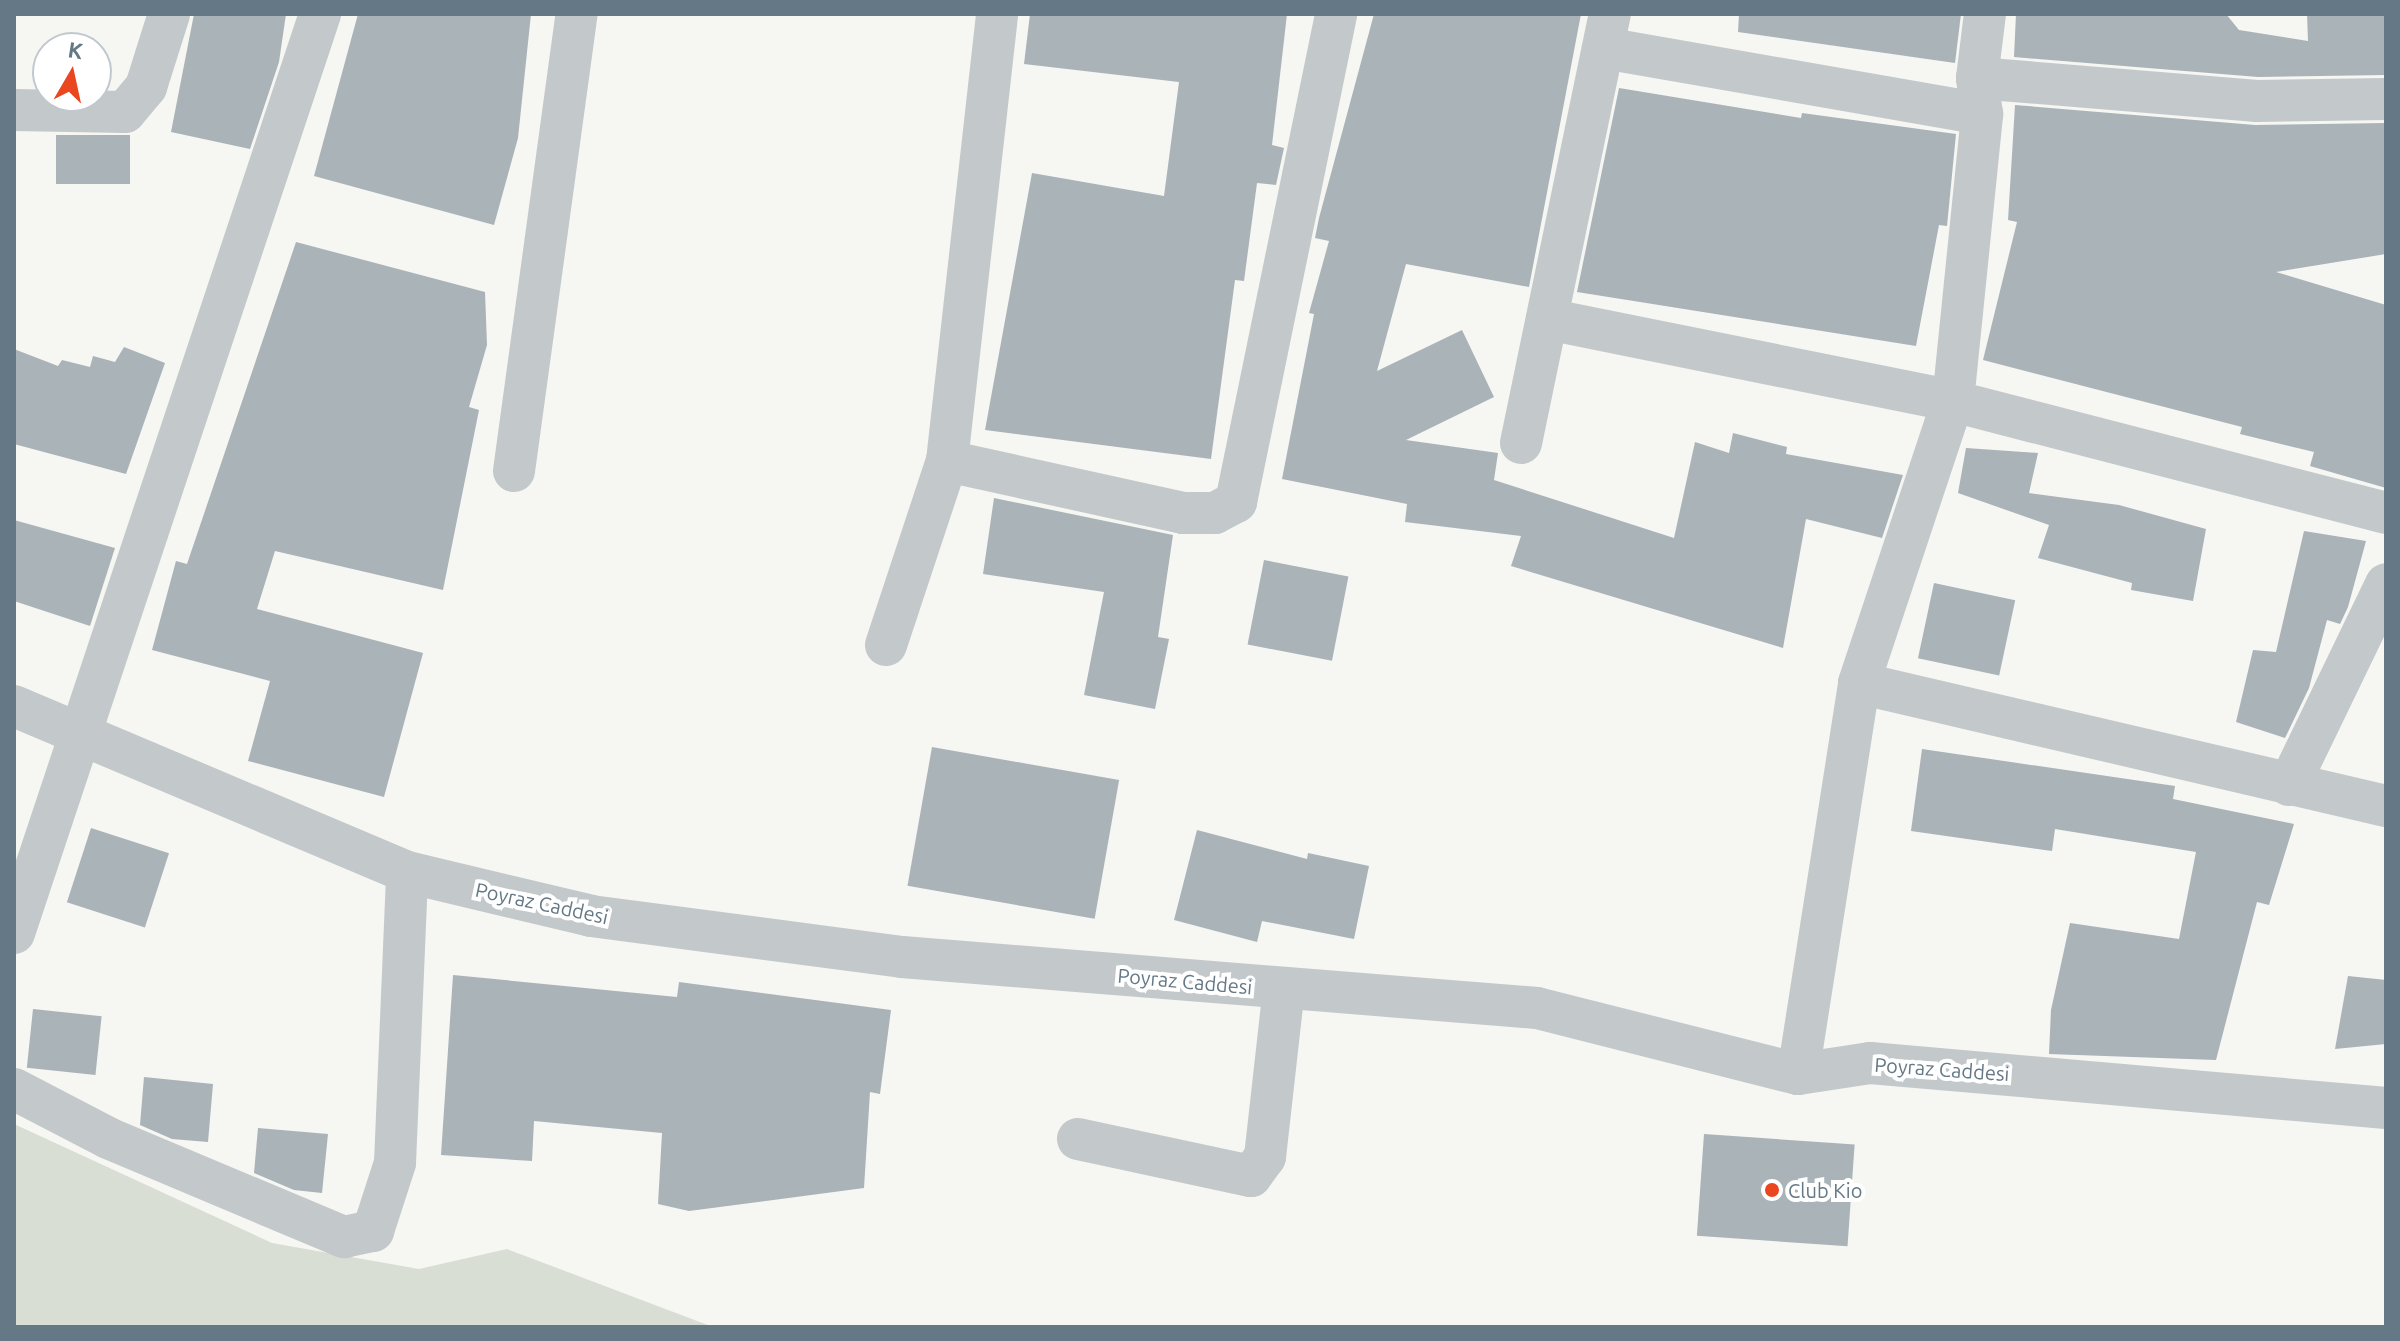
<!DOCTYPE html>
<html>
<head>
<meta charset="utf-8">
<style>
	body { margin:0 }
	#map { position:relative; width:2400px; height:1341px; overflow:hidden; background:#f6f6f3; font-family:Ubuntu,sans-serif }
	div>[style] { position:absolute }
	.green>* { inset:0; background:#d8ded3 }
	.building>* { inset:0; background:#aab3b8; transform-origin:0 0 }
	.minor>* { height:42px; margin:-21px; padding:0 21px; transform-origin:21px; border-radius:21px; background:#c3c8ca }
	.dots>* { width:22px; height:22px; translate:-50% -50%; box-sizing:border-box; border:4px solid #fff; border-radius:50% }
	span { translate:-50% -50%; white-space:nowrap; text-align:center; line-height:1.15; -webkit-text-stroke:8px #fff; paint-order:stroke }
	.street-label { font-size:20px; color:#647885 }
	.poi-label { font-size:20px; color:#647885 }
	.left { translate:0 -50%; text-align:left }
	.frame { position:absolute; inset:0; border:16px solid #647885; pointer-events:none }
	.north { position:absolute; left:32px; top:32px; width:80px; height:80px; box-sizing:border-box; background:#fff; border:2px solid #c1c9ce; border-radius:50%; rotate:9deg; font-size:22px; font-weight:700; line-height:32px; text-align:center; color:#647885 }
	.north::after { content:''; display:block; margin:auto; width:28px; height:36px; background:#ea461f; clip-path:polygon(50% 0,100% 100%,50% 72%,0 100%) }
</style>
</head>
<body>
<div id="map">
	<div class="green">
		<div style="clip-path:polygon(14px 1124px,272px 1243px,419px 1269px,507px 1249px,713px 1327px,14px 1327px)"></div>
	</div>
	<div class="building">
		<div style="clip-path:polygon(194px 14px,286px 14px,279px 62px,250px 149px,171px 132px)"></div>
		<div style="clip-path:polygon(358px 14px,531px 14px,518px 138px,494px 225px,314px 176px)"></div>
		<div style="clip-path:polygon(1030px 14px,1287px 14px,1272px 145px,1284px 148px,1276px 185px,1257px 183px,1244px 281px,1235px 280px,1211px 459px,985px 430px,1032px 173px,1164px 196px,1179px 82px,1024px 64px)"></div>
		<div style="clip-path:polygon(1374px 14px,1581px 14px,1529px 287px,1406px 264px,1377px 371px,1462px 330px,1494px 397px,1406px 440px,1498px 453px,1494px 480px,1674px 538px,1695px 442px,1729px 453px,1733px 433px,1787px 447px,1786px 454px,1903px 475px,1882px 538px,1806px 519px,1783px 648px,1511px 566px,1521px 536px,1405px 522px,1407px 504px,1282px 479px,1314px 314px,1309px 313px,1329px 241px,1315px 238px,1319px 218px)"></div>
		<div style="clip-path:polygon(1739px 14px,1961px 14px,1955px 63px,1738px 32px)"></div>
		<div style="clip-path:polygon(2016px 14px,2226px 14px,2239px 30px,2308px 41px,2307px 14px,2386px 14px,2386px 75px,2258px 77px,2014px 57px)"></div>
		<div style="clip-path:polygon(1619px 88px,1801px 118px,1802px 113px,1956px 134px,1947px 226px,1939px 225px,1916px 346px,1577px 292px)"></div>
		<div style="clip-path:polygon(2015px 105px,2255px 125px,2386px 123px,2386px 254px,2276px 272px,2386px 305px,2386px 488px,2310px 466px,2314px 452px,2240px 434px,2242px 427px,1983px 360px,2017px 222px,2008px 220px)"></div>
		<div style="left:56px;top:135px;width:74px;height:49px"></div>
		<div style="clip-path:polygon(296px 242px,485px 292px,487px 345px,469px 407px,479px 410px,443px 590px,275px 551px,257px 609px,423px 653px,384px 797px,248px 761px,270px 681px,152px 650px,176px 561px,187px 564px)"></div>
		<div style="clip-path:polygon(124px 347px,165px 363px,126px 474px,14px 444px,14px 349px,58px 366px,62px 360px,90px 367px,93px 356px,115px 362px)"></div>
		<div style="clip-path:polygon(1966px 448px,2038px 453px,2029px 493px,2119px 505px,2206px 529px,2193px 601px,2131px 590px,2132px 583px,2038px 558px,2049px 525px,1958px 493px)"></div>
		<div style="clip-path:polygon(994px 498px,1173px 535px,1158px 637px,1169px 639px,1155px 709px,1084px 695px,1104px 592px,983px 574px)"></div>
		<div style="clip-path:polygon(14px 520px,115px 548px,90px 626px,14px 601px)"></div>
		<div style="clip-path:polygon(2304px 531px,2366px 541px,2348px 607px,2340px 624px,2327px 620px,2309px 688px,2285px 738px,2236px 722px,2253px 650px,2276px 652px)"></div>
		<div style="left:1264px;top:560px;width:86px;height:86px;rotate:11deg"></div>
		<div style="left:1934px;top:583px;width:83px;height:77px;rotate:12deg"></div>
		<div style="left:932px;top:747px;width:190px;height:141px;rotate:10deg"></div>
		<div style="clip-path:polygon(1922px 749px,2175px 786px,2173px 799px,2294px 824px,2269px 905px,2257px 902px,2216px 1060px,2049px 1054px,2051px 1010px,2070px 923px,2179px 939px,2196px 852px,2055px 829px,2052px 851px,1911px 831px)"></div>
		<div style="left:91px;top:828px;width:82px;height:78px;rotate:18deg"></div>
		<div style="clip-path:polygon(1197px 830px,1307px 859px,1308px 853px,1369px 866px,1354px 939px,1262px 921px,1257px 942px,1174px 920px)"></div>
		<div style="clip-path:polygon(453px 975px,677px 997px,679px 982px,891px 1010px,880px 1094px,870px 1092px,864px 1188px,689px 1211px,658px 1204px,662px 1133px,534px 1121px,532px 1161px,441px 1155px)"></div>
		<div style="clip-path:polygon(2348px 976px,2386px 980px,2386px 1044px,2335px 1049px)"></div>
		<div style="left:33px;top:1009px;width:69px;height:59px;rotate:6deg"></div>
		<div style="clip-path:polygon(144px 1077px,213px 1084px,208px 1142px,172px 1139px,140px 1125px)"></div>
		<div style="clip-path:polygon(258px 1128px,328px 1134px,322px 1193px,294px 1190px,254px 1173px)"></div>
		<div style="left:1704px;top:1134px;width:151px;height:102px;rotate:4deg"></div>
	</div>
	<div class="minor">
		<div style="left:1604px;top:48px;width:384px;rotate:9.9deg"></div>
		<div style="left:1977px;top:78px;width:281px;rotate:4.7deg"></div>
		<div style="left:2257px;top:101px;width:129px;rotate:-0.9deg"></div>
		<div style="left:14px;top:110px;width:111px;rotate:1deg"></div>
		<div style="left:125px;top:112px;width:33px;rotate:-50deg"></div>
		<div style="left:146px;top:87px;width:77px;rotate:-72.5deg"></div>
		<div style="left:1547px;top:319px;width:414px;rotate:11.4deg"></div>
		<div style="left:1953px;top:401px;width:447px;rotate:14.5deg"></div>
		<div style="left:1521px;top:443px;width:438px;rotate:-78.3deg"></div>
		<div style="left:947px;top:461px;width:242px;rotate:12.4deg"></div>
		<div style="left:1183px;top:513px;width:32px"></div>
		<div style="left:1215px;top:513px;width:24px;rotate:-28deg"></div>
		<div style="left:1236px;top:502px;width:498px;rotate:-78.4deg"></div>
		<div style="left:514px;top:471px;width:461px;rotate:-82.2deg"></div>
		<div style="left:886px;top:645px;width:194px;rotate:-71.7deg"></div>
		<div style="left:947px;top:461px;width:450px;rotate:-83.6deg"></div>
		<div style="left:1859px;top:683px;width:541px;rotate:13.14deg"></div>
		<div style="left:14px;top:706px;width:427px;rotate:22.9deg"></div>
		<div style="left:407px;top:872px;width:189px;rotate:13.4deg"></div>
		<div style="left:591px;top:916px;width:314px;rotate:7.5deg"></div>
		<div style="left:902px;top:957px;width:637px;rotate:4.59deg"></div>
		<div style="left:1537px;top:1008px;width:269px;rotate:14.2deg"></div>
		<div style="left:1798px;top:1074px;width:73px;rotate:-8.7deg"></div>
		<div style="left:1870px;top:1063px;width:518px;rotate:4.98deg"></div>
		<div style="left:2289px;top:785px;width:223px;rotate:-64.2deg"></div>
		<div style="left:14px;top:933px;width:969px;rotate:-71.58deg"></div>
		<div style="left:1798px;top:1074px;width:396px;rotate:-81.1deg"></div>
		<div style="left:1859px;top:683px;width:297px;rotate:-71.6deg"></div>
		<div style="left:1953px;top:401px;width:288px;rotate:-84.2deg"></div>
		<div style="left:1982px;top:114px;width:36px;rotate:-98deg"></div>
		<div style="left:1977px;top:78px;width:64px;rotate:-82.9deg"></div>
		<div style="left:14px;top:1089px;width:106px;rotate:27.5deg"></div>
		<div style="left:108px;top:1138px;width:256px;rotate:22.8deg"></div>
		<div style="left:344px;top:1237px;width:30px;rotate:-12deg"></div>
		<div style="left:373px;top:1231px;width:71px;rotate:-72.1deg"></div>
		<div style="left:395px;top:1163px;width:291px;rotate:-87.6deg"></div>
		<div style="left:1078px;top:1139px;width:177px;rotate:12.1deg"></div>
		<div style="left:1251px;top:1176px;width:24px;rotate:-54deg"></div>
		<div style="left:1265px;top:1157px;width:170px;rotate:-83.6deg"></div>
	</div>
	<div class="dots">
		<div style="left:1772px;top:1190px;background:#ea461f"></div>
	</div>
	<div class="street-label">
		<span style="left:542px;top:903px;rotate:12deg">Poyraz Caddesi</span>
		<span style="left:1185px;top:981px;rotate:5deg">Poyraz Caddesi</span>
		<span style="left:1942px;top:1069px;rotate:4deg">Poyraz Caddesi</span>
	</div>
	<div class="poi-label">
		<span class="left" style="left:1788px;top:1190px">Club Kio</span>
	</div>
	<div class="frame"></div>
	<div class="north">K</div>
</div>
</body>
</html>
